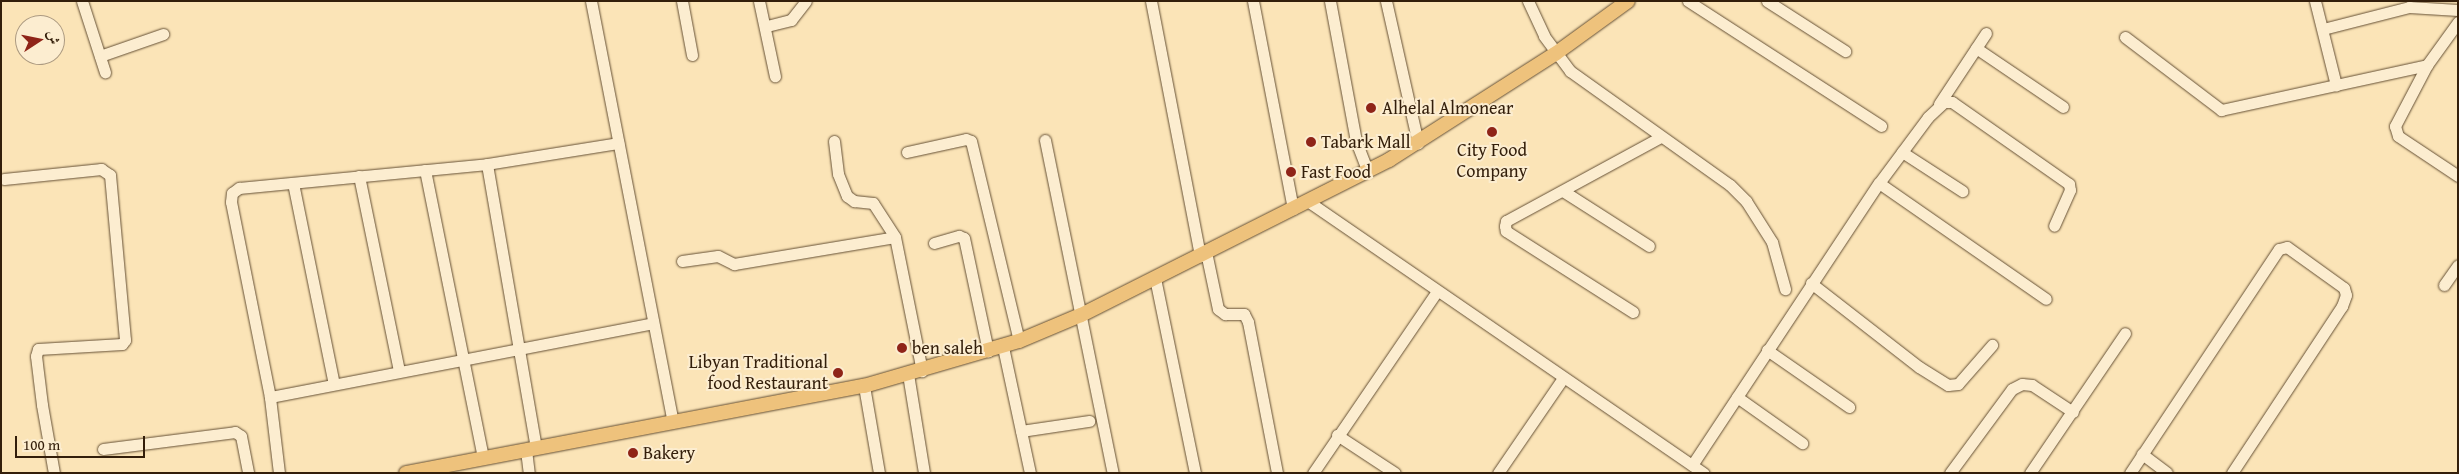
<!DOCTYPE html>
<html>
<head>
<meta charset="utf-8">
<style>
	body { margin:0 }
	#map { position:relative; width:2459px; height:474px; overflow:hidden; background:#fbe4b7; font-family:"Gentium Book Plus",Amiri,serif }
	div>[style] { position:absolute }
	.roads { filter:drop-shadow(0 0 1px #655035) drop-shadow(0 0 1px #655035) }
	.minor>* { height:11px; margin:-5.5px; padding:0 5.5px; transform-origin:5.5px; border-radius:5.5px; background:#fcedd0 }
	.major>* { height:14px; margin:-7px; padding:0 7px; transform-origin:7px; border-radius:7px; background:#eec27c }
	.dots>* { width:14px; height:14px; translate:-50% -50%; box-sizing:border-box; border:2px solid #fcedd0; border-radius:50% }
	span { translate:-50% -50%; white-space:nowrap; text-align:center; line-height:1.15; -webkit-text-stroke:4px #fcedd0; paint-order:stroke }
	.poi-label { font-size:18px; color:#331e0a }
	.left { translate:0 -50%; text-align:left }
	.right { translate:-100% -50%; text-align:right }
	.frame { position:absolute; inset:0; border:2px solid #331e0a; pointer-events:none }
	.north { position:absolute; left:15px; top:15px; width:50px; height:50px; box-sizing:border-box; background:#fcedd0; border:1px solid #ac9a81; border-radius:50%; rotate:79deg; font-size:14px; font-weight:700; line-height:20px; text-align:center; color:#331e0a }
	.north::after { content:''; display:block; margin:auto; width:18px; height:22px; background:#8f2418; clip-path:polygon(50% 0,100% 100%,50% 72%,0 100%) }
	.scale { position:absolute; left:15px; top:436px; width:130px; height:22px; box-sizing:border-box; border:2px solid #331e0a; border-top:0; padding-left:6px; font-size:15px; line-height:18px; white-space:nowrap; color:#331e0a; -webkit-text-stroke:4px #fcedd0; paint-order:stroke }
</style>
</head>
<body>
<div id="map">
	<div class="roads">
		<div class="minor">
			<div style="left:82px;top:1px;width:75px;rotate:72.1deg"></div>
			<div style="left:591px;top:1px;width:429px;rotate:79deg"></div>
			<div style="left:682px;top:1px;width:55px;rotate:79.5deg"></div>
			<div style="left:759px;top:1px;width:77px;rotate:78deg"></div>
			<div style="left:1151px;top:1px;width:260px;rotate:79.1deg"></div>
			<div style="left:1253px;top:1px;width:212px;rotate:79.1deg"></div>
			<div style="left:1330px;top:1px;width:142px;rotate:79.5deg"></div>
			<div style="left:1356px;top:141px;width:33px;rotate:69deg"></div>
			<div style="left:1386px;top:1px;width:146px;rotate:77.3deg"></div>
			<div style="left:1528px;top:1px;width:38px;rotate:65deg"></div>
			<div style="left:1544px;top:36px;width:44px;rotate:53.4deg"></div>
			<div style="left:1570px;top:71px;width:196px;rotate:35.5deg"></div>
			<div style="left:1730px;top:185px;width:23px;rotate:45deg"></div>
			<div style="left:1746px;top:201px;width:49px;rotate:57.6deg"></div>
			<div style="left:1772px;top:242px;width:49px;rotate:74.5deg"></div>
			<div style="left:1688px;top:1px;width:230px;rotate:32.9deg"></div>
			<div style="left:1767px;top:1px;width:93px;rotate:32.7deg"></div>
			<div style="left:2315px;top:1px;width:87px;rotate:76deg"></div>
			<div style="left:2458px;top:22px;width:53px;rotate:125.8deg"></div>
			<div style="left:2427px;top:65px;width:69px;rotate:117.7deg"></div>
			<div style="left:2395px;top:126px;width:10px;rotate:73deg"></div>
			<div style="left:2398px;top:136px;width:72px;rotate:33.7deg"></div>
			<div style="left:767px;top:26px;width:25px;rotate:-14deg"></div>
			<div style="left:791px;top:20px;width:24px;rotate:-52deg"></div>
			<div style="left:2323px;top:29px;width:89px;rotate:-14.3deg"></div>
			<div style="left:2409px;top:7px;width:49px;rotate:3.5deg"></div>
			<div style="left:2125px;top:37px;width:121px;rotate:37.2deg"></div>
			<div style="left:2221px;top:110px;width:211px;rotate:-12.3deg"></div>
			<div style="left:1976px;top:48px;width:105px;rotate:34.1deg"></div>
			<div style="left:100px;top:56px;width:67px;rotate:-19.2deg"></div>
			<div style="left:1939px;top:104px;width:85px;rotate:-56.5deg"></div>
			<div style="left:1045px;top:140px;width:340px;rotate:78.5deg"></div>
			<div style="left:834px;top:141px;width:33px;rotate:83deg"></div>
			<div style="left:838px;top:174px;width:24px;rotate:68deg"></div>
			<div style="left:847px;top:196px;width:9px;rotate:36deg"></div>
			<div style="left:854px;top:201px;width:19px;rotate:6deg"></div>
			<div style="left:873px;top:203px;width:40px;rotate:57.1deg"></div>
			<div style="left:895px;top:237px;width:137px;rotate:78.6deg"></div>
			<div style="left:907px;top:152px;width:60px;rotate:-12.4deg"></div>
			<div style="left:966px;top:139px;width:5px;rotate:22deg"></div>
			<div style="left:971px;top:141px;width:206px;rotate:76.5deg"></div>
			<div style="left:1902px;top:152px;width:72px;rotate:33deg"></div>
			<div style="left:425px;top:170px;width:294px;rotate:78.6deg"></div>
			<div style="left:359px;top:176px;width:199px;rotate:78.4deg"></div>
			<div style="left:4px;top:179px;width:98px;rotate:-5.9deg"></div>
			<div style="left:101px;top:169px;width:11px;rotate:34deg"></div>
			<div style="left:110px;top:175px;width:166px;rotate:84.8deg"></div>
			<div style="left:125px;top:340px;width:5px;rotate:127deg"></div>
			<div style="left:122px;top:344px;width:84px;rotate:176.6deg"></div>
			<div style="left:38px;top:349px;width:7px;rotate:106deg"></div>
			<div style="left:36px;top:356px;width:49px;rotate:83deg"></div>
			<div style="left:42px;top:405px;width:69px;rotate:80deg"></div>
			<div style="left:293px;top:183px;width:205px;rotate:78.5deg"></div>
			<div style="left:1879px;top:183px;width:203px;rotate:34.8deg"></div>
			<div style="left:1563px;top:191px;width:102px;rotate:32.6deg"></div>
			<div style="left:1309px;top:202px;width:479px;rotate:34.5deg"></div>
			<div style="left:934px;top:243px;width:26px;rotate:-16deg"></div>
			<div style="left:959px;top:236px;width:5px;rotate:22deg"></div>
			<div style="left:964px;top:238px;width:116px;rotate:78deg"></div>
			<div style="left:1206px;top:252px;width:58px;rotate:78.1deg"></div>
			<div style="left:1218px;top:309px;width:9px;rotate:36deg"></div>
			<div style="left:1225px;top:314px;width:19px"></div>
			<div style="left:1244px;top:314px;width:9px;rotate:63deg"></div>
			<div style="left:1248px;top:322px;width:154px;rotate:79.1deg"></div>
			<div style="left:682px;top:261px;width:36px;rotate:-8deg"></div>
			<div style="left:718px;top:256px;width:18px;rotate:27deg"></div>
			<div style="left:734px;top:264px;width:163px;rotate:-9.5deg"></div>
			<div style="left:1155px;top:278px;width:199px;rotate:78.4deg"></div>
			<div style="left:1811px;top:283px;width:137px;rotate:37.9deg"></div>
			<div style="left:1919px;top:367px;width:34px;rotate:32deg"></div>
			<div style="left:1948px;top:385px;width:10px;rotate:-6deg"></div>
			<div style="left:1958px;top:384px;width:52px;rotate:-48.9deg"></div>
			<div style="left:2444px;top:285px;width:24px;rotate:-55deg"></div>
			<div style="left:1633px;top:312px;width:151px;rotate:-147.5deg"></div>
			<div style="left:1506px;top:231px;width:5px;rotate:-101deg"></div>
			<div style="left:1505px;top:226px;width:5px;rotate:-79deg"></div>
			<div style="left:1506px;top:221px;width:176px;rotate:-28.5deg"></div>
			<div style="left:1003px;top:347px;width:129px;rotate:77.9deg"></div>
			<div style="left:1767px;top:350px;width:100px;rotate:34.8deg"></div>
			<div style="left:908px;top:374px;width:100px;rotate:80.8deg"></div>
			<div style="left:864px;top:386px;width:88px;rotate:80.2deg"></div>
			<div style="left:270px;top:397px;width:390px;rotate:-10.9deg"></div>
			<div style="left:1737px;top:397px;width:80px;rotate:35.3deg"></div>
			<div style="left:1021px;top:431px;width:69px;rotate:-8.4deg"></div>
			<div style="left:1337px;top:435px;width:69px;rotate:33.2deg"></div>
			<div style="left:536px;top:448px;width:288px;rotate:-99.8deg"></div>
			<div style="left:487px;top:164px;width:133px;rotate:-9.1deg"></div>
			<div style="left:103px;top:449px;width:133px;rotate:-7.3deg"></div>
			<div style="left:235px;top:432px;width:7px;rotate:34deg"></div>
			<div style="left:241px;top:436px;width:38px;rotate:79deg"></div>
			<div style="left:526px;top:450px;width:23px;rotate:83deg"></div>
			<div style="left:2142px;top:454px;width:31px;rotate:37deg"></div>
			<div style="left:1692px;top:465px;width:338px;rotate:-56.5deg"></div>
			<div style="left:1879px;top:183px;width:82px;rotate:-53.4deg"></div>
			<div style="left:1928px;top:117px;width:22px;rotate:-43deg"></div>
			<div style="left:1944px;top:102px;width:8px"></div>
			<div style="left:1952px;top:102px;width:143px;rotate:35deg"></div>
			<div style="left:2069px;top:184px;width:6px;rotate:81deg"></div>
			<div style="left:2070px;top:190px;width:39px;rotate:114deg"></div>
			<div style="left:279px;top:473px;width:77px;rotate:-96.8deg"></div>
			<div style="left:270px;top:397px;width:199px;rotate:-101.3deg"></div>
			<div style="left:231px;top:202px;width:9px;rotate:-84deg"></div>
			<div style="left:232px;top:193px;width:9px;rotate:-36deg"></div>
			<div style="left:239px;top:188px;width:249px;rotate:-5.5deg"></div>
			<div style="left:1313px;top:473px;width:220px;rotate:-55.7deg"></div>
			<div style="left:1498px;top:473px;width:115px;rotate:-55.6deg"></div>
			<div style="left:1950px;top:473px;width:104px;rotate:-53.6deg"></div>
			<div style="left:2012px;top:389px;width:11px;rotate:-27deg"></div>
			<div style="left:2022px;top:384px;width:10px;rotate:6deg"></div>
			<div style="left:2032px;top:385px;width:49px;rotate:33.4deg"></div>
			<div style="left:2030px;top:473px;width:169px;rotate:-55.8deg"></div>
			<div style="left:2130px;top:473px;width:269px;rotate:-56.4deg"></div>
			<div style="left:2279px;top:249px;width:8px;rotate:-14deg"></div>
			<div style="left:2287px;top:247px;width:70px;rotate:35.7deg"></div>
			<div style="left:2344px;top:288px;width:7px;rotate:74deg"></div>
			<div style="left:2346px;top:295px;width:12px;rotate:110deg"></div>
			<div style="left:2342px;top:306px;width:200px;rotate:123.4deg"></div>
		</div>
		<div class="major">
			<div style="left:406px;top:473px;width:466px;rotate:-10.8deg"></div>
			<div style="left:864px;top:386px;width:161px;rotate:-16.2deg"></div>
			<div style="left:1019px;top:341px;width:67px;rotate:-22.8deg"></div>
			<div style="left:1081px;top:315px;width:345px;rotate:-26.7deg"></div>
			<div style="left:1389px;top:160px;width:197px;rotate:-32.6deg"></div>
			<div style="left:1555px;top:54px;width:90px;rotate:-36deg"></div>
		</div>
	</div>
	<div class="dots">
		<div style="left:1371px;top:108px;background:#8f2418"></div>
		<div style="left:1492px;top:132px;background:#8f2418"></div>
		<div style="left:1311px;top:142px;background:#8f2418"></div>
		<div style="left:1291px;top:172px;background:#8f2418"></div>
		<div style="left:902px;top:348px;background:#8f2418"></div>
		<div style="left:838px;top:373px;background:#8f2418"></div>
		<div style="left:633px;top:453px;background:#8f2418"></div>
	</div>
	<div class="poi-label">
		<span class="left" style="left:1382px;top:108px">Alhelal Almonear</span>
		<span class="left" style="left:1321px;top:142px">Tabark Mall</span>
		<span style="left:1492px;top:161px">City Food<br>Company</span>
		<span class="left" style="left:1301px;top:172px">Fast Food</span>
		<span class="left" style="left:912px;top:348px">ben saleh</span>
		<span class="right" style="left:828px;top:373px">Libyan Traditional<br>food Restaurant</span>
		<span class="left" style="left:643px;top:453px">Bakery</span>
	</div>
	<div class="frame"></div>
	<div class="north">ش</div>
	<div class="scale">100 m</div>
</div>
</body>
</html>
